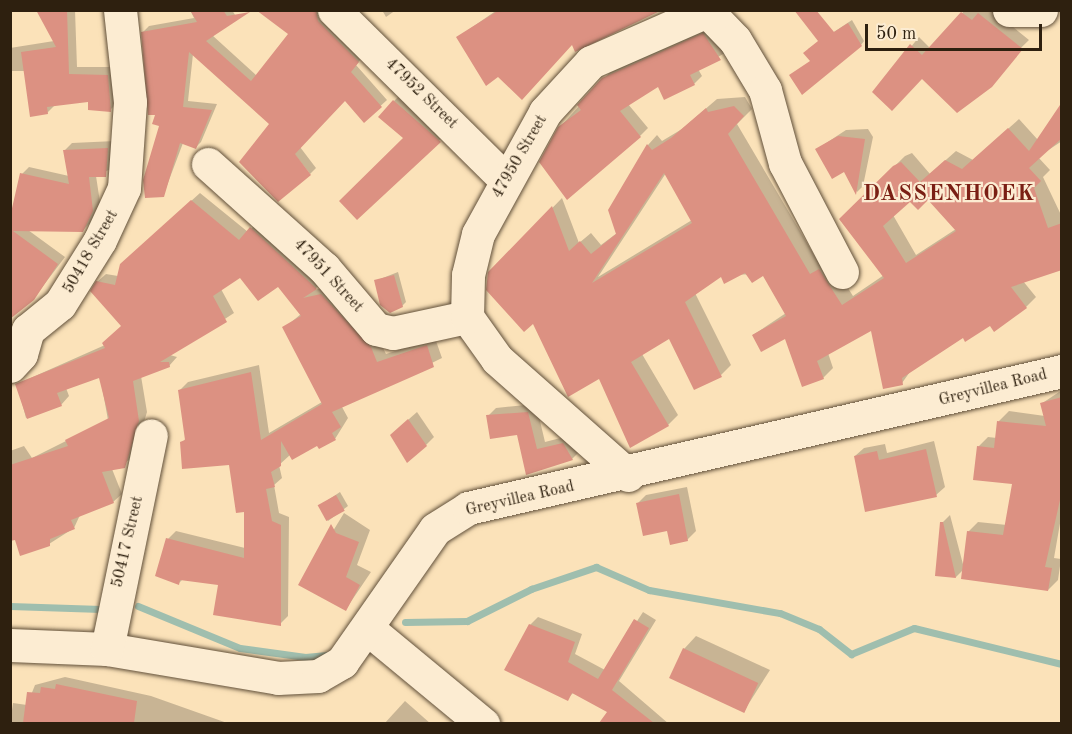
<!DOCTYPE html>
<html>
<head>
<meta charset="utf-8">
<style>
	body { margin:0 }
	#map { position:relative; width:1072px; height:734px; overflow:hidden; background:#fbe2b9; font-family:"Old Standard TT",serif }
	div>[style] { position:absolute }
	.shadow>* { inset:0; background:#0003 }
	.stream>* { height:7px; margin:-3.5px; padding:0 3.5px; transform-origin:3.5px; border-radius:3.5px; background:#9fbeae }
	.building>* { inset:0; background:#dc9182; transform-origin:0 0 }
	.roads { filter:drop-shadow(0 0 2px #61503a) drop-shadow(0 0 2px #61503a) }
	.minor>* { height:33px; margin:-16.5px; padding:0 16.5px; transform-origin:16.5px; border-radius:16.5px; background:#fcecd2 }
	span { translate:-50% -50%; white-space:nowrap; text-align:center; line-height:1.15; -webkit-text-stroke:4.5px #fcecd2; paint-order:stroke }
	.street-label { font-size:16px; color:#2e200f }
	.district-label { font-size:22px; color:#7a1f14; font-weight:700; letter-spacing:1.5px }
	.frame { position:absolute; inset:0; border:12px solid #2e200f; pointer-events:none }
	.scale { position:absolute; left:865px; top:24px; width:177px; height:27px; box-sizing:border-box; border:3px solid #2e200f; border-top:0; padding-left:8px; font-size:18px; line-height:21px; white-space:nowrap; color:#2e200f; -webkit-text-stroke:4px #fcecd2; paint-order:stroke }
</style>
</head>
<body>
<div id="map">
	<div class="shadow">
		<div style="clip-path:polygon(38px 10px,75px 10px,77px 67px,116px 67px,118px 102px,110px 110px,90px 100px,55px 105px,47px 113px,25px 71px,10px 71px,10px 48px,54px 41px)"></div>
		<div style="clip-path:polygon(190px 10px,232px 10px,237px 18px,212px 35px,257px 76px,309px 10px,317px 10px,364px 55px,356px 65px,387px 100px,364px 121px,345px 99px,300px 147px,316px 168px,310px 174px,271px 124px,193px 54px,188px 101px,217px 104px,201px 142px,195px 148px,183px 143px,163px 196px,161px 125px,143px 32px,149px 26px,194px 18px)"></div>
		<div style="clip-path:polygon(382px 10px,396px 10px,386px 17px)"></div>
		<div style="clip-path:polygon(497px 10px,659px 10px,573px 43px,458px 37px)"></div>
		<div style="clip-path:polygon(965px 10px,992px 10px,1029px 40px,957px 111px,922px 77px,874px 92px,919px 37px,930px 48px)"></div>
		<div style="clip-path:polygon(852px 20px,864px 41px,861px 45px,811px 61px,808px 49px)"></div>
		<div style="clip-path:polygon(711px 26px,728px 51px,698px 69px,702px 76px,694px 84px,658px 85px,628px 104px,648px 128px,640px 136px,560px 127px,612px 70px)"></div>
		<div style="clip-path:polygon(399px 96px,445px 135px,357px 218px,405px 138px,394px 101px)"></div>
		<div style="clip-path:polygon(evenodd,745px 97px,752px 109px,737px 124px,820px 265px,830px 260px,853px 296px,884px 275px,841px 219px,905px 156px,912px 153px,930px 174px,956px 151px,973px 160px,1019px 119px,1038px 140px,1062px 108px,1062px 141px,1038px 157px,1050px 170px,1043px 177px,1062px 217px,1062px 266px,1023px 281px,1036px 297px,1026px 307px,963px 336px,912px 369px,902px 383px,872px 329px,828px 353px,833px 368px,823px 378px,785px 337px,753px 335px,786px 313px,764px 274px,721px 275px,695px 293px,731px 365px,721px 375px,669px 336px,642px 354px,678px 415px,668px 425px,600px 377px,568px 395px,533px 322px,489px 273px,562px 198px,579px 243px,591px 233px,601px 245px,617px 233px,609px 210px,648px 145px,657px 135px,662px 141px,682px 129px,717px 99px,745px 97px,666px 173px,692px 220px,598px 277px,636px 219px,666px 173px,745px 97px,929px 198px,956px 229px,916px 255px,893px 215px,910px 199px,929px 198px)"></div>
		<div style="clip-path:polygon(868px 129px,873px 137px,863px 186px,857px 192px,844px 170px,817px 149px,846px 130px)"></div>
		<div style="clip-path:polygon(115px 141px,113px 168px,96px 176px,100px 202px,90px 223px,82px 231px,28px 230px,65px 257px,34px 298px,10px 280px,10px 221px,22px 174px,29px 167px,69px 176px,65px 150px,72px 143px)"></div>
		<div style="clip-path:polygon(200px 193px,248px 232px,260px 220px,324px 280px,314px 290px,330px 286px,378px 338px,386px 354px,435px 338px,442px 358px,342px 407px,348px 418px,335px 439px,290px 455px,279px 465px,282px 478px,274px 485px,279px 513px,289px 517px,288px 616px,280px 624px,219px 584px,183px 579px,179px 583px,168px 539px,176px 531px,245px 548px,245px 510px,230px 464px,182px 443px,186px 438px,180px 390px,188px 382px,259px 365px,269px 433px,322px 402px,284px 328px,301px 314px,278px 285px,240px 276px,221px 289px,234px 313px,170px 355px,177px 357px,169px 366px,141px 376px,147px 412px,133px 458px,112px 469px,122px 494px,113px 502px,80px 515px,74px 528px,49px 544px,10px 537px,10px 451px,24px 446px,32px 458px,108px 420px,100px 376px,66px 388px,69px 396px,61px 405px,26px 418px,17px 384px,105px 345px,123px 325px,97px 282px,106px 274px,118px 276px,130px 256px)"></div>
		<div style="clip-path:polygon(398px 272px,406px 302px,402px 306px,375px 281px)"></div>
		<div style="clip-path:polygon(1062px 390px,1062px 512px,1054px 558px,1061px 559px,1058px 580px,1048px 590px,964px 569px,956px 577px,936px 575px,942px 523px,950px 515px,964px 568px,968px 532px,978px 522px,1007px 525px,1014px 483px,978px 447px,988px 437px,997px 438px,999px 421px,1009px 411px,1045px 416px,1041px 404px)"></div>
		<div style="clip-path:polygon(536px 404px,545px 442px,572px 435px,580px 451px,572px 459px,527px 474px,518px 434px,488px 416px,496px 408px)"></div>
		<div style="clip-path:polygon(417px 412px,434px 437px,426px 445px,400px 427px)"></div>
		<div style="clip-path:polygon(934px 441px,945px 487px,936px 495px,855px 456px,864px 448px,885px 444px,887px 453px)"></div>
		<div style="clip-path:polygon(687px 487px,696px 531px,687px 540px,638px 503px,646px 495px)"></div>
		<div style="clip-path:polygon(340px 492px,348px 506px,328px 521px,319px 506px)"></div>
		<div style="clip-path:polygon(344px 513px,370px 530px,357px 565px,371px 572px,346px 609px,300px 585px)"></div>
		<div style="clip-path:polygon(643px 612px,656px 620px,619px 681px,669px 724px,600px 724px,610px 712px,574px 692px,567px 699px,530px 625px,538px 617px,582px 634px,575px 654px,605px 670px)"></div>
		<div style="clip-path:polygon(696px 636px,770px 670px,744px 711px,684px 649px)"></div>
		<div style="clip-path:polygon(65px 677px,151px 696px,230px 724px,10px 724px,13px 703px,27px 705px,35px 685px)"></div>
		<div style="clip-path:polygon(405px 701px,431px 724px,384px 724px)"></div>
	</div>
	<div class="stream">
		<div style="left:10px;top:606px;width:91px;rotate:1.9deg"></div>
		<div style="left:138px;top:606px;width:110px;rotate:22.4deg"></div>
		<div style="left:240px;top:648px;width:66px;rotate:7.9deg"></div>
		<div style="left:305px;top:657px;width:22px;rotate:-5deg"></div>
		<div style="left:405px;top:622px;width:62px;rotate:-0.9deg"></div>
		<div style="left:467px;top:621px;width:72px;rotate:-26.6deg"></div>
		<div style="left:531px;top:589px;width:69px;rotate:-18.7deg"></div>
		<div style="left:596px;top:567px;width:58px;rotate:23.5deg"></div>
		<div style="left:649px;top:590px;width:133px;rotate:10deg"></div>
		<div style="left:780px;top:613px;width:42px;rotate:22.3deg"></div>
		<div style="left:819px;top:629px;width:41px;rotate:38deg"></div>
		<div style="left:851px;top:654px;width:68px;rotate:-22.4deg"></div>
		<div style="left:914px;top:628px;width:152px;rotate:13.7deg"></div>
	</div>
	<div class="building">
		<div style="clip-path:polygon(36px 10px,67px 10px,69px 74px,108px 75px,111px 112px,88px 110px,88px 102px,47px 107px,48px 114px,30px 117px,21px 52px,56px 47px)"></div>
		<div style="clip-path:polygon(190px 10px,223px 10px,227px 16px,250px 12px,206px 41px,251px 81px,288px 34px,256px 10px,316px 10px,318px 21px,359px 62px,351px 72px,382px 107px,364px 123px,345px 101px,295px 154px,311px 175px,278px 202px,239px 162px,269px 124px,189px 52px,183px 107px,212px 110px,196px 149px,180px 143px,164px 197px,145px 198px,143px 180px,159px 126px,152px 124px,155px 115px,148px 115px,141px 32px,197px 22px)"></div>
		<div style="clip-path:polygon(499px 10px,662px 10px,575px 52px,572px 45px,522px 100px,498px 77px,486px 86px,456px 37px)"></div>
		<div style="clip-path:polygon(794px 10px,816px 10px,834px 32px,848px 23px,862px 46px,802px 95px,789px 75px,810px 61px,803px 53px,818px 41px)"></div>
		<div style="clip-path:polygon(961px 12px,972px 20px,978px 13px,1023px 49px,992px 87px,957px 113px,922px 79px,892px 111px,872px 92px,910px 44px,922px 55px)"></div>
		<div style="clip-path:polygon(703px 33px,721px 60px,690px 75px,695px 85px,664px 100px,658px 87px,620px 111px,641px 137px,567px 200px,539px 162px,558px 127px,581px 110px,577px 105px,602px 78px)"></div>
		<div style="clip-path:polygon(393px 100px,441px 142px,357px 220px,339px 201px,403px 138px,378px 117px)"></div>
		<div style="clip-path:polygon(evenodd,1062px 102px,1062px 138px,1029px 168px,1041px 181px,1034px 188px,1048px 228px,1062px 223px,1062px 270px,1011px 287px,1027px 308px,994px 332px,990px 326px,965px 342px,963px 338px,902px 378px,903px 385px,883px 389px,871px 331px,817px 361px,824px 379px,802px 387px,785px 339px,761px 352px,752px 335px,786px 316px,763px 276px,752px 283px,745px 273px,724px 284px,721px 277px,685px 302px,722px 377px,694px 390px,669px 339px,631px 362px,669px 426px,630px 448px,599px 379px,568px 397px,533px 324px,524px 332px,486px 290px,488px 272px,552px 206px,569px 251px,580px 241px,591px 254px,616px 234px,608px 210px,647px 144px,652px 150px,671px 138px,706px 108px,708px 112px,734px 106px,744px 116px,728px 134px,810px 274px,819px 269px,842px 305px,884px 278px,839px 219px,893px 166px,901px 162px,920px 182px,945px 160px,962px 169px,1008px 128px,1029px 151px,1062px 102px,664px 173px,692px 223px,592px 283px,626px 231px,664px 173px,1062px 102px,928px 200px,956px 231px,906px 263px,883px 226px,910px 202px,918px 210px,928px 200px)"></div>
		<div style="clip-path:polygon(838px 136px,865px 139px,856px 195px,844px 172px,832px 179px,815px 149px)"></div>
		<div style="clip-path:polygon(108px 148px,106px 177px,89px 177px,93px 211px,83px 232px,13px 231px,58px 264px,34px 300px,10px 319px,10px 217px,20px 173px,69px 184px,63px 150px)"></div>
		<div style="clip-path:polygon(191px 200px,239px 240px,250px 227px,317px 289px,303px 298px,321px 294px,371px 347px,377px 362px,427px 345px,434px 367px,332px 412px,341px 427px,332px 433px,336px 440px,319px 449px,317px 446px,292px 460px,281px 441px,281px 466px,271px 472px,275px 487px,266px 489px,272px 521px,281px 525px,281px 626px,213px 615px,218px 585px,180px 580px,179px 585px,155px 576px,166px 538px,244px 558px,244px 512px,236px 513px,229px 465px,182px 469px,180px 442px,185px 440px,178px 390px,251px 372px,261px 440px,322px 404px,282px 327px,301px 316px,278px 287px,258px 301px,240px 278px,213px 296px,227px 322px,160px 362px,169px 362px,170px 367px,133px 381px,139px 421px,125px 468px,102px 472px,114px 503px,71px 520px,75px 529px,50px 539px,50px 546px,20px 556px,15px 540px,10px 541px,10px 465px,68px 446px,65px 440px,109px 418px,99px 378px,57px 393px,62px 406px,27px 419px,15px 384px,105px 348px,102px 343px,121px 326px,90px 291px,96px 281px,115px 285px,120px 264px)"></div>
		<div style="clip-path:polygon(394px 275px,403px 307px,390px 313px,380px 305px,374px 280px)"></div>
		<div style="clip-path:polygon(1062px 397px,1062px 491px,1045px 567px,1052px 568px,1048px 591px,961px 579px,967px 531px,1003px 535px,1012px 484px,973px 480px,977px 446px,994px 448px,997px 421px,1046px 426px,1040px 403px)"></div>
		<div style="clip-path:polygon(528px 412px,537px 449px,563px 443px,573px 460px,526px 475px,517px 435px,490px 439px,486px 415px)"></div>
		<div style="clip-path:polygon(408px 419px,427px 446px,407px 463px,390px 435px)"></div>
		<div style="clip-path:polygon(926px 449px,937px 497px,865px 512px,854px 456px,877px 451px,879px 460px)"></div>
		<div style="clip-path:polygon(679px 494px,688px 541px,670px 545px,667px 531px,643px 536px,636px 503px)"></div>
		<div style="left:336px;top:495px;width:18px;height:21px;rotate:61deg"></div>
		<div style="clip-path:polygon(940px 522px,943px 522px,956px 578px,935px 576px)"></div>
		<div style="clip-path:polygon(331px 524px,336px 533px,359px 542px,346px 577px,360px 585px,346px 611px,298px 585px)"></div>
		<div style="clip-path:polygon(634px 619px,649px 628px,612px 690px,654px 723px,599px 723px,607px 712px,572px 693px,568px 701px,504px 670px,529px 624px,575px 642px,568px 662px,598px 679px)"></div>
		<div style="left:683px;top:648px;width:83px;height:33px;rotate:25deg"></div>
		<div style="clip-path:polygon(56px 684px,137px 701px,134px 723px,23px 723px,27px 692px,40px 693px,41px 687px,55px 689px)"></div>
	</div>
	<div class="roads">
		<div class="minor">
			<div style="left:334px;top:10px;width:242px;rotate:44.7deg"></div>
			<div style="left:1009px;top:10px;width:32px"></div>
			<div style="left:208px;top:164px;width:156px;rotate:41.9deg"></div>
			<div style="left:324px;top:268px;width:80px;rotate:49.6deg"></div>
			<div style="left:376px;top:329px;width:17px;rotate:13deg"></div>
			<div style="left:393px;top:333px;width:76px;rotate:-12.2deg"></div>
			<div style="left:10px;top:366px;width:16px;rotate:-47deg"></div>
			<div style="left:21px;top:354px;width:25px;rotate:-74deg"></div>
			<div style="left:28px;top:330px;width:41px;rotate:-39.1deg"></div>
			<div style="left:60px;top:304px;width:75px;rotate:-58deg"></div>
			<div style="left:100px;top:240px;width:57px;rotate:-65.2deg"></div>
			<div style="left:124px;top:188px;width:86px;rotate:-86deg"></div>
			<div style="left:130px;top:102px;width:93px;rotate:-96.2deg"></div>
			<div style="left:628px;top:475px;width:175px;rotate:-138.5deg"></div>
			<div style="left:497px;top:359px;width:52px;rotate:-125.5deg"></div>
			<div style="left:467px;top:317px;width:42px;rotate:-88.6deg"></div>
			<div style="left:468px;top:275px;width:42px;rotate:-76.3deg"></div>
			<div style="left:478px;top:234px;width:139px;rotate:-61.2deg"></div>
			<div style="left:545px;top:112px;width:68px;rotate:-47.4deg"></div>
			<div style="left:591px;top:62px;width:127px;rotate:-23.7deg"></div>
			<div style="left:707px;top:11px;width:40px;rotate:46deg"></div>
			<div style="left:735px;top:40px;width:58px;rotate:59deg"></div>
			<div style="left:765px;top:90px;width:76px;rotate:74.7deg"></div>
			<div style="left:785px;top:163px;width:123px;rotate:62.4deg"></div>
			<div style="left:367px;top:628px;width:151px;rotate:39.6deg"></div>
			<div style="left:10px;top:645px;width:97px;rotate:2.4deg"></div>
			<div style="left:107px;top:649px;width:173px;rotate:9.6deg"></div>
			<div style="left:278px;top:678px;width:40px;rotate:-2.9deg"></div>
			<div style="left:318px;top:676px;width:28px;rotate:-30deg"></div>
			<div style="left:342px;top:662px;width:162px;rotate:-55deg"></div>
			<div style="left:435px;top:529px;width:39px;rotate:-32deg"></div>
			<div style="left:468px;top:508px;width:610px;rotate:-12.99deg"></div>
			<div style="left:107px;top:649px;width:218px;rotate:-78.4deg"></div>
		</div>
	</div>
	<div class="street-label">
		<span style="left:421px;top:94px;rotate:44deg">47952 Street</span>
		<span style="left:520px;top:157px;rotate:-60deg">47950 Street</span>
		<span style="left:91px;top:252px;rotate:-60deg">50418 Street</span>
		<span style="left:328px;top:276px;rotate:47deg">47951 Street</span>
		<span style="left:993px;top:388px;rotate:-14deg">Greyvillea Road</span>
		<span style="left:520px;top:499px;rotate:-13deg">Greyvillea Road</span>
		<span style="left:128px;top:542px;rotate:-77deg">50417 Street</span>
	</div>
	<div class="district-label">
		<span style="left:949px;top:195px">DASSENHOEK</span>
	</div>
	<div class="frame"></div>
	<div class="scale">50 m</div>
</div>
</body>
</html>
